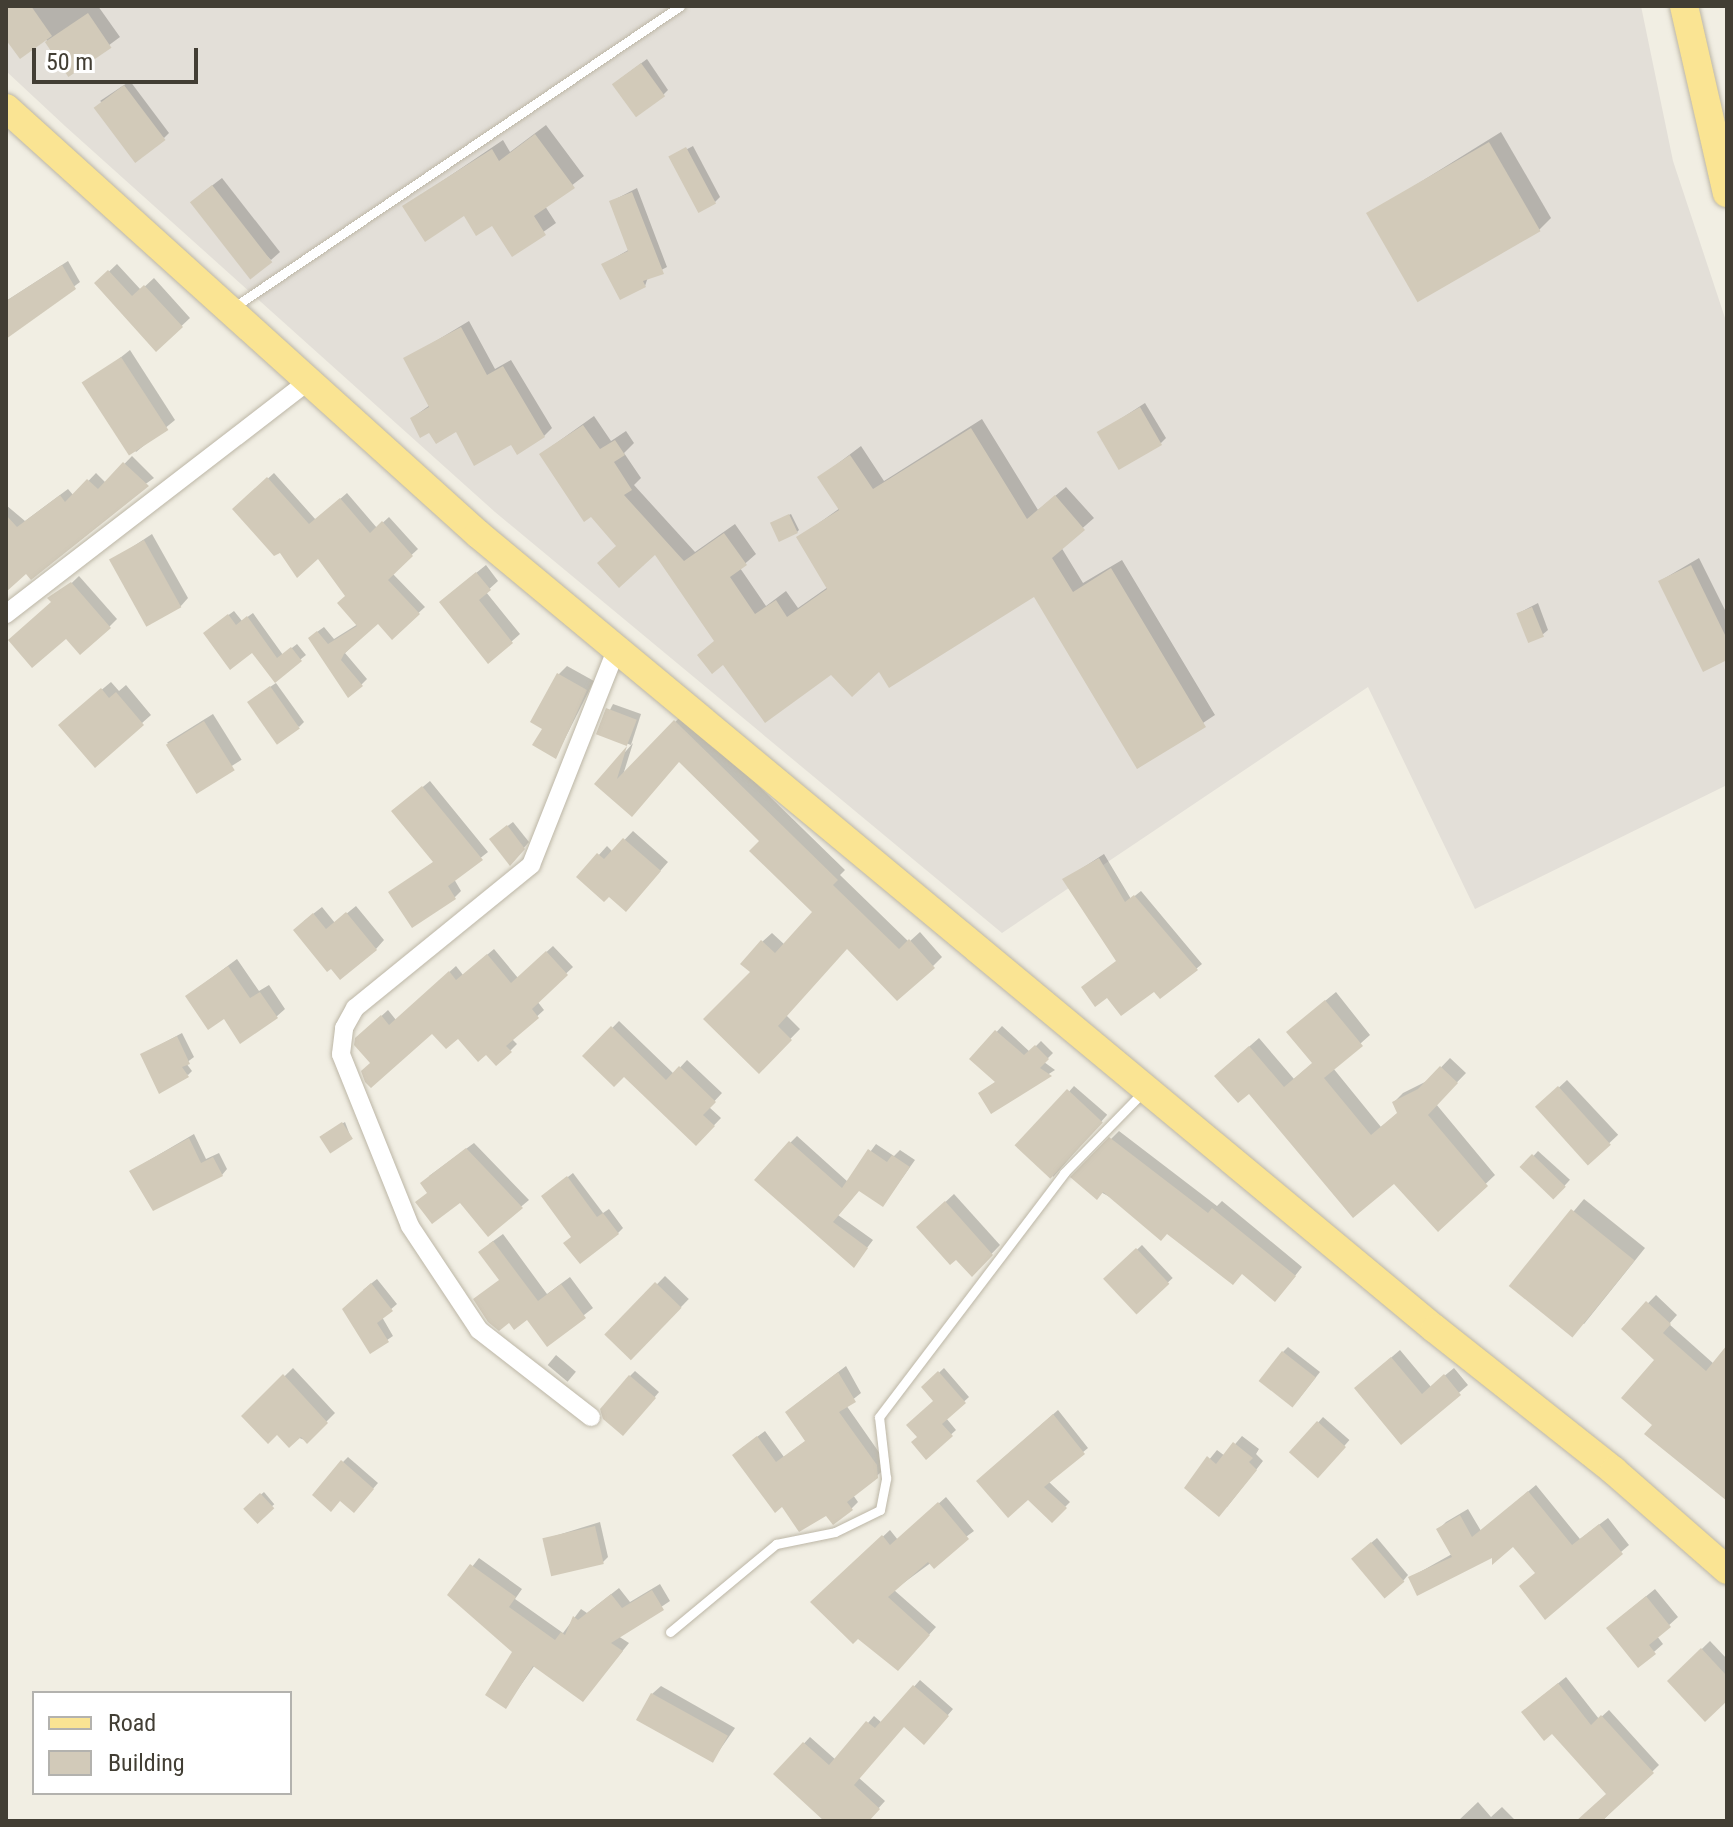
<!DOCTYPE html>
<html>
<head>
<meta charset="utf-8">
<style>
	body { margin:0 }
	#map { position:relative; width:1733px; height:1827px; overflow:hidden; background:#f1eee3; font-family:"Roboto Condensed",sans-serif }
	div>[style] { position:absolute }
	.industrial>* { inset:0; background:#e3dfd8 }
	.shadow>* { inset:0; background:#0003; transform-origin:0 0 }
	.building>* { inset:0; background:#d2cab9; transform-origin:0 0 }
	.roads { filter:drop-shadow(0 0 2px #bcb6a6) drop-shadow(0 0 2px #bcb6a6) }
	.lane>* { height:9px; margin:-4.5px; padding:0 4.5px; transform-origin:4.5px; border-radius:4.5px; background:#fff }
	.street>* { height:18px; margin:-9px; padding:0 9px; transform-origin:9px; border-radius:9px; background:#fff }
	.primary>* { height:28px; margin:-14px; padding:0 14px; transform-origin:14px; border-radius:14px; background:#fae493 }
	span { translate:-50% -50%; white-space:nowrap; text-align:center; line-height:1.15; -webkit-text-stroke:8px #fff; paint-order:stroke }
	.frame { position:absolute; inset:0; border:8px solid #423e34; pointer-events:none }
	.legend { position:absolute; left:32px; top:1691px; width:260px; height:104px; box-sizing:border-box; background:#fff; border:2px solid #b3b2ae; margin:0; padding:10px 14px; list-style:none; font-size:24px; color:#423e34 }
	.legend li { display:flex; align-items:center; gap:16px; height:40px }
	.legend b { width:40px; border:2px solid #b3b2ae }
	.scale { position:absolute; left:32px; top:48px; width:166px; height:36px; box-sizing:border-box; border:4px solid #423e34; border-top:0; padding-left:10px; font-size:24px; line-height:28px; white-space:nowrap; color:#423e34; -webkit-text-stroke:6px #fff; paint-order:stroke }
</style>
</head>
<body>
<div id="map">
	<div class="industrial">
		<div style="clip-path:polygon(6px 6px,1641px 6px,1673px 161px,1727px 324px,1727px 785px,1475px 909px,1368px 687px,1002px 933px,495px 512px,65px 126px,6px 71px)"></div>
	</div>
	<div class="shadow">
		<div style="clip-path:polygon(6px 6px,98px 6px,120px 37px,70px 74px,45px 38px,6px 36px)"></div>
		<div style="clip-path:polygon(647px 59px,668px 90px,663px 95px,620px 79px)"></div>
		<div style="clip-path:polygon(130px 81px,169px 133px,164px 138px,100px 101px)"></div>
		<div style="clip-path:polygon(546px 125px,584px 176px,545px 206px,556px 223px,512px 254px,492px 223px,464px 214px,404px 207px,503px 140px,510px 152px)"></div>
		<div style="clip-path:polygon(1501px 132px,1551px 218px,1539px 230px,1369px 214px)"></div>
		<div style="clip-path:polygon(693px 146px,720px 197px,715px 202px,674px 156px)"></div>
		<div style="clip-path:polygon(222px 178px,280px 252px,271px 260px,201px 194px)"></div>
		<div style="clip-path:polygon(637px 188px,667px 267px,648px 277px,645px 286px,604px 264px,630px 249px,612px 201px)"></div>
		<div style="clip-path:polygon(68px 261px,80px 282px,16px 330px,6px 314px,6px 301px)"></div>
		<div style="clip-path:polygon(117px 264px,141px 290px,154px 278px,190px 318px,157px 349px,97px 283px)"></div>
		<div style="clip-path:polygon(469px 321px,495px 369px,511px 360px,552px 428px,544px 436px,512px 443px,457px 430px,430px 430px,412px 418px,430px 405px,406px 359px)"></div>
		<div style="clip-path:polygon(130px 350px,175px 420px,136px 452px,86px 385px)"></div>
		<div style="clip-path:polygon(1145px 403px,1166px 438px,1161px 443px,1099px 433px)"></div>
		<div style="clip-path:polygon(594px 416px,611px 441px,626px 431px,634px 443px,624px 453px,641px 478px,634px 485px,695px 552px,735px 524px,756px 554px,740px 568px,766px 606px,786px 591px,798px 608px,828px 587px,798px 538px,840px 508px,820px 477px,861px 446px,884px 481px,982px 419px,1038px 510px,1066px 487px,1094px 518px,1061px 547px,1083px 583px,1122px 560px,1215px 715px,1138px 766px,1035px 594px,880px 669px,832px 672px,716px 640px,655px 552px,618px 545px,541px 454px)"></div>
		<div style="clip-path:polygon(132px 456px,154px 478px,6px 583px,6px 505px,25px 521px,68px 489px,74px 496px,96px 473px,106px 483px)"></div>
		<div style="clip-path:polygon(274px 473px,316px 520px,347px 493px,377px 528px,389px 517px,418px 549px,392px 573px,425px 607px,392px 637px,378px 622px,345px 653px,367px 679px,361px 685px,317px 632px,324px 627px,334px 639px,358px 624px,347px 596px,318px 557px,281px 550px,235px 509px)"></div>
		<div style="clip-path:polygon(791px 514px,799px 530px,797px 532px,774px 522px)"></div>
		<div style="clip-path:polygon(152px 534px,188px 598px,180px 607px,111px 561px)"></div>
		<div style="clip-path:polygon(1699px 558px,1727px 614px,1727px 658px,1660px 581px)"></div>
		<div style="clip-path:polygon(486px 565px,498px 581px,486px 592px,520px 634px,511px 642px,450px 594px)"></div>
		<div style="clip-path:polygon(79px 576px,117px 619px,109px 627px,11px 641px)"></div>
		<div style="clip-path:polygon(1538px 603px,1548px 630px,1542px 635px,1519px 613px)"></div>
		<div style="clip-path:polygon(234px 611px,242px 621px,253px 613px,283px 655px,297px 644px,306px 655px,275px 680px,252px 650px,211px 628px)"></div>
		<div style="clip-path:polygon(567px 666px,594px 681px,556px 756px,559px 674px)"></div>
		<div style="clip-path:polygon(111px 682px,119px 691px,126px 685px,151px 715px,95px 765px,69px 717px)"></div>
		<div style="clip-path:polygon(276px 683px,304px 722px,299px 727px,255px 697px)"></div>
		<div style="clip-path:polygon(613px 704px,641px 714px,631px 745px,598px 733px)"></div>
		<div style="clip-path:polygon(684px 713px,845px 870px,840px 875px,909px 942px,920px 932px,942px 957px,933px 966px,848px 946px,786px 1015px,800px 1029px,759px 1071px,752px 972px,762px 942px,772px 933px,785px 945px,815px 912px,762px 840px,679px 760px,641px 805px,597px 784px,633px 743px,623px 775px)"></div>
		<div style="left:213px;top:714px;width:54px;height:54px;rotate:58deg"></div>
		<div style="clip-path:polygon(430px 781px,488px 852px,454px 879px,461px 891px,455px 897px,391px 892px,435px 861px,401px 805px)"></div>
		<div style="clip-path:polygon(513px 822px,529px 842px,510px 864px,497px 834px)"></div>
		<div style="clip-path:polygon(633px 831px,668px 862px,634px 901px,609px 894px,579px 877px,607px 846px,613px 852px)"></div>
		<div style="clip-path:polygon(1104px 854px,1131px 899px,1141px 891px,1202px 964px,1196px 969px,1118px 961px,1064px 880px)"></div>
		<div style="clip-path:polygon(356px 906px,384px 940px,376px 949px,304px 921px,322px 907px,335px 923px)"></div>
		<div style="clip-path:polygon(553px 946px,573px 967px,537px 1001px,544px 1010px,512px 1039px,517px 1044px,510px 1051px,486px 1052px,458px 1036px,433px 1032px,372px 1063px,364px 1032px,388px 1010px,396px 1020px,456px 966px,463px 975px,494px 949px,518px 978px)"></div>
		<div style="clip-path:polygon(237px 959px,259px 991px,269px 985px,285px 1009px,276px 1017px,224px 1016px,187px 996px)"></div>
		<div style="clip-path:polygon(1336px 992px,1370px 1035px,1333px 1068px,1381px 1127px,1399px 1112px,1394px 1102px,1403px 1093px,1429px 1080px,1450px 1058px,1466px 1073px,1436px 1104px,1495px 1175px,1438px 1229px,1394px 1181px,1226px 1067px,1259px 1038px,1294px 1079px,1314px 1062px,1298px 1023px)"></div>
		<div style="clip-path:polygon(619px 1021px,674px 1074px,687px 1060px,722px 1093px,709px 1107px,721px 1118px,696px 1144px,624px 1074px,585px 1056px)"></div>
		<div style="clip-path:polygon(1002px 1026px,1030px 1052px,1041px 1041px,1053px 1053px,1044px 1062px,1055px 1070px,991px 1111px,980px 1093px,997px 1081px,972px 1059px)"></div>
		<div style="clip-path:polygon(182px 1033px,194px 1057px,186px 1063px,192px 1071px,188px 1075px,143px 1054px)"></div>
		<div style="left:1567px;top:1080px;width:75px;height:40px;rotate:47deg"></div>
		<div style="left:1074px;top:1086px;width:44px;height:82px;rotate:41deg"></div>
		<div style="clip-path:polygon(345px 1122px,351px 1138px,323px 1135px)"></div>
		<div style="clip-path:polygon(1119px 1131px,1217px 1206px,1222px 1201px,1302px 1267px,1283px 1291px,1073px 1177px)"></div>
		<div style="clip-path:polygon(194px 1134px,206px 1159px,219px 1153px,227px 1169px,222px 1175px,131px 1171px)"></div>
		<div style="clip-path:polygon(797px 1136px,848px 1182px,876px 1144px,894px 1156px,900px 1150px,915px 1160px,883px 1205px,860px 1189px,838px 1215px,873px 1240px,854px 1265px,790px 1143px)"></div>
		<div style="clip-path:polygon(474px 1143px,529px 1200px,488px 1234px,461px 1200px,428px 1192px,429px 1176px)"></div>
		<div style="left:1538px;top:1151px;width:43px;height:23px;rotate:42deg"></div>
		<div style="clip-path:polygon(573px 1173px,603px 1213px,609px 1209px,623px 1228px,618px 1233px,573px 1237px,549px 1192px)"></div>
		<div style="clip-path:polygon(954px 1194px,1000px 1245px,980px 1266px,927px 1219px)"></div>
		<div style="clip-path:polygon(1584px 1199px,1645px 1248px,1584px 1324px,1512px 1285px)"></div>
		<div style="clip-path:polygon(503px 1234px,547px 1294px,570px 1277px,593px 1308px,547px 1344px,489px 1244px)"></div>
		<div style="left:1142px;top:1245px;width:45px;height:50px;rotate:47deg"></div>
		<div style="left:665px;top:1276px;width:33px;height:82px;rotate:44deg"></div>
		<div style="clip-path:polygon(377px 1279px,397px 1304px,382px 1317px,393px 1336px,371px 1351px,363px 1290px)"></div>
		<div style="clip-path:polygon(1656px 1295px,1677px 1315px,1669px 1324px,1714px 1364px,1727px 1349px,1727px 1500px,1647px 1434px,1655px 1424px,1657px 1360px,1623px 1329px)"></div>
		<div style="clip-path:polygon(1288px 1347px,1320px 1372px,1298px 1400px,1283px 1352px)"></div>
		<div style="clip-path:polygon(1400px 1350px,1431px 1387px,1454px 1368px,1468px 1385px,1402px 1442px,1365px 1380px)"></div>
		<div style="left:556px;top:1355px;width:26px;height:13px;rotate:40deg"></div>
		<div style="clip-path:polygon(846px 1366px,861px 1393px,846px 1405px,883px 1458px,885px 1469px,853px 1495px,858px 1502px,851px 1509px,827px 1514px,742px 1448px,765px 1431px,784px 1457px,807px 1440px,795px 1405px)"></div>
		<div style="clip-path:polygon(293px 1368px,335px 1413px,307px 1441px,244px 1416px)"></div>
		<div style="clip-path:polygon(944px 1368px,969px 1397px,946px 1418px,956px 1430px,926px 1457px,919px 1437px,936px 1401px,924px 1387px)"></div>
		<div style="clip-path:polygon(635px 1371px,659px 1392px,628px 1429px,630px 1376px)"></div>
		<div style="clip-path:polygon(1058px 1410px,1088px 1448px,1048px 1481px,1070px 1502px,1052px 1520px,1028px 1498px,983px 1476px)"></div>
		<div style="left:1323px;top:1417px;width:35px;height:47px;rotate:41deg"></div>
		<div style="clip-path:polygon(1242px 1436px,1259px 1449px,1256px 1454px,1263px 1461px,1227px 1507px,1186px 1488px,1217px 1450px,1225px 1456px)"></div>
		<div style="clip-path:polygon(348px 1457px,378px 1483px,359px 1505px,341px 1499px,343px 1462px)"></div>
		<div style="clip-path:polygon(1536px 1485px,1580px 1539px,1608px 1518px,1629px 1545px,1621px 1552px,1537px 1572px,1514px 1544px,1411px 1577px,1452px 1554px,1438px 1530px,1446px 1522px,1468px 1509px,1481px 1531px)"></div>
		<div style="left:264px;top:1492px;width:16px;height:24px;rotate:50deg"></div>
		<div style="clip-path:polygon(946px 1497px,974px 1531px,894px 1590px,936px 1627px,905px 1661px,813px 1602px,890px 1530px,898px 1540px)"></div>
		<div style="clip-path:polygon(600px 1522px,608px 1557px,603px 1562px,545px 1539px)"></div>
		<div style="clip-path:polygon(1377px 1538px,1408px 1575px,1403px 1581px,1359px 1553px)"></div>
		<div style="clip-path:polygon(479px 1558px,522px 1589px,515px 1599px,563px 1633px,581px 1609px,587px 1613px,619px 1588px,630px 1602px,660px 1584px,670px 1601px,618px 1636px,629px 1643px,590px 1691px,535px 1665px,506px 1706px,515px 1651px,450px 1595px)"></div>
		<div style="clip-path:polygon(1655px 1589px,1678px 1617px,1657px 1636px,1663px 1644px,1639px 1665px,1617px 1620px)"></div>
		<div style="clip-path:polygon(1710px 1641px,1727px 1659px,1727px 1698px,1669px 1681px)"></div>
		<div style="clip-path:polygon(1566px 1677px,1599px 1719px,1609px 1710px,1659px 1765px,1602px 1821px,1585px 1821px,1609px 1793px,1531px 1705px)"></div>
		<div style="clip-path:polygon(920px 1680px,953px 1709px,930px 1736px,904px 1725px,859px 1778px,885px 1801px,867px 1821px,826px 1821px,776px 1774px,810px 1737px,836px 1760px,874px 1716px,882px 1723px)"></div>
		<div style="clip-path:polygon(661px 1686px,735px 1728px,712px 1761px,652px 1694px)"></div>
		<div style="clip-path:polygon(1478px 1802px,1491px 1817px,1502px 1807px,1516px 1821px,1458px 1821px)"></div>
	</div>
	<div class="building">
		<div style="clip-path:polygon(6px 6px,31px 6px,52px 36px,20px 59px,6px 40px)"></div>
		<div style="left:88px;top:13px;width:42px;height:52px;rotate:56deg"></div>
		<div style="left:641px;top:63px;width:41px;height:36px;rotate:54deg"></div>
		<div style="left:124px;top:85px;width:69px;height:38px;rotate:53deg"></div>
		<div style="clip-path:polygon(535px 134px,575px 188px,534px 216px,546px 235px,512px 257px,492px 226px,476px 236px,464px 216px,425px 242px,402px 206px,492px 149px,499px 161px)"></div>
		<div style="left:1489px;top:142px;width:103px;height:142px;rotate:60deg"></div>
		<div style="left:686px;top:147px;width:64px;height:20px;rotate:62deg"></div>
		<div style="left:212px;top:185px;width:98px;height:28px;rotate:52deg"></div>
		<div style="clip-path:polygon(632px 192px,664px 274px,643px 281px,646px 287px,620px 300px,601px 264px,628px 251px,609px 201px)"></div>
		<div style="clip-path:polygon(62px 265px,76px 289px,6px 339px,6px 301px)"></div>
		<div style="clip-path:polygon(108px 270px,132px 296px,144px 285px,183px 327px,156px 352px,94px 283px)"></div>
		<div style="clip-path:polygon(461px 327px,487px 375px,503px 366px,545px 437px,517px 455px,511px 445px,474px 466px,456px 432px,436px 444px,429px 433px,420px 438px,410px 418px,429px 407px,403px 358px)"></div>
		<div style="left:121px;top:357px;width:87px;height:47px;rotate:57deg"></div>
		<div style="left:1140px;top:407px;width:44px;height:50px;rotate:60deg"></div>
		<div style="clip-path:polygon(583px 425px,600px 449px,615px 440px,625px 455px,614px 462px,632px 490px,624px 495px,684px 561px,724px 533px,747px 565px,730px 577px,755px 614px,776px 600px,787px 617px,827px 589px,796px 537px,839px 510px,817px 477px,850px 455px,873px 489px,971px 428px,1027px 519px,1055px 495px,1085px 530px,1052px 558px,1073px 592px,1111px 568px,1206px 727px,1137px 769px,1034px 597px,889px 688px,879px 672px,852px 697px,831px 675px,765px 723px,723px 665px,712px 674px,697px 655px,714px 641px,655px 555px,619px 588px,597px 563px,616px 546px,591px 517px,584px 522px,539px 454px)"></div>
		<div style="clip-path:polygon(123px 462px,149px 486px,31px 580px,26px 574px,6px 592px,6px 515px,17px 527px,60px 495px,65px 502px,87px 479px,98px 489px)"></div>
		<div style="clip-path:polygon(267px 477px,309px 524px,340px 498px,370px 533px,382px 521px,413px 556px,388px 580px,420px 614px,392px 640px,378px 624px,344px 654px,341px 660px,363px 686px,348px 698px,308px 638px,317px 631px,328px 644px,357px 626px,337px 603px,345px 596px,318px 559px,297px 578px,280px 553px,274px 556px,232px 509px)"></div>
		<div style="left:789px;top:514px;width:21px;height:21px;rotate:65deg"></div>
		<div style="left:144px;top:540px;width:77px;height:40px;rotate:61deg"></div>
		<div style="clip-path:polygon(1691px 565px,1727px 639px,1727px 660px,1703px 672px,1658px 581px)"></div>
		<div style="clip-path:polygon(476px 572px,491px 590px,479px 600px,513px 643px,488px 664px,439px 602px)"></div>
		<div style="clip-path:polygon(71px 582px,111px 628px,80px 655px,66px 639px,32px 668px,8px 640px,51px 602px,47px 598px)"></div>
		<div style="left:1532px;top:607px;width:32px;height:17px;rotate:68deg"></div>
		<div style="clip-path:polygon(228px 614px,236px 625px,247px 616px,277px 658px,291px 647px,302px 661px,275px 683px,252px 653px,230px 670px,203px 633px)"></div>
		<div style="clip-path:polygon(557px 673px,587px 690px,556px 759px,532px 745px,542px 729px,530px 722px)"></div>
		<div style="left:270px;top:686px;width:52px;height:28px;rotate:55deg"></div>
		<div style="clip-path:polygon(101px 688px,109px 698px,116px 692px,144px 725px,95px 768px,58px 725px)"></div>
		<div style="left:606px;top:708px;width:33px;height:28px;rotate:21deg"></div>
		<div style="clip-path:polygon(674px 720px,838px 880px,833px 885px,899px 949px,909px 939px,935px 968px,897px 1001px,847px 949px,778px 1026px,792px 1040px,759px 1074px,703px 1019px,750px 972px,740px 964px,761px 940px,775px 953px,812px 912px,749px 851px,759px 841px,679px 762px,632px 817px,594px 784px,627px 746px,617px 779px)"></div>
		<div style="left:204px;top:721px;width:58px;height:45px;rotate:58deg"></div>
		<div style="clip-path:polygon(422px 786px,483px 860px,448px 886px,456px 899px,412px 928px,388px 892px,433px 862px,391px 811px)"></div>
		<div style="clip-path:polygon(507px 825px,525px 849px,510px 866px,489px 839px)"></div>
		<div style="clip-path:polygon(623px 838px,661px 871px,626px 912px,609px 897px,604px 902px,576px 877px,597px 853px,604px 859px)"></div>
		<div style="clip-path:polygon(1099px 858px,1125px 902px,1134px 895px,1198px 970px,1160px 999px,1154px 992px,1121px 1016px,1107px 998px,1095px 1007px,1081px 987px,1116px 961px,1062px 879px)"></div>
		<div style="clip-path:polygon(346px 912px,377px 950px,340px 980px,331px 969px,327px 972px,293px 930px,313px 913px,326px 929px)"></div>
		<div style="clip-path:polygon(546px 951px,568px 975px,532px 1009px,539px 1018px,506px 1046px,512px 1052px,496px 1066px,486px 1055px,478px 1062px,458px 1039px,446px 1049px,432px 1034px,371px 1088px,365px 1082px,361px 1071px,370px 1063px,354px 1045px,355px 1038px,381px 1015px,389px 1025px,449px 971px,456px 980px,487px 954px,511px 983px)"></div>
		<div style="clip-path:polygon(228px 966px,250px 998px,260px 992px,278px 1018px,240px 1044px,224px 1019px,208px 1030px,185px 996px)"></div>
		<div style="clip-path:polygon(1325px 1000px,1363px 1046px,1324px 1078px,1371px 1135px,1397px 1113px,1392px 1102px,1418px 1089px,1440px 1066px,1458px 1083px,1428px 1115px,1488px 1186px,1438px 1232px,1394px 1184px,1353px 1218px,1249px 1094px,1238px 1103px,1214px 1076px,1249px 1046px,1284px 1087px,1312px 1063px,1286px 1032px)"></div>
		<div style="clip-path:polygon(611px 1026px,666px 1080px,679px 1066px,716px 1102px,703px 1115px,715px 1126px,696px 1146px,624px 1077px,614px 1087px,582px 1056px)"></div>
		<div style="clip-path:polygon(995px 1030px,1024px 1055px,1035px 1045px,1049px 1059px,1040px 1068px,1052px 1076px,991px 1114px,978px 1093px,995px 1082px,969px 1059px)"></div>
		<div style="clip-path:polygon(177px 1036px,190px 1064px,182px 1067px,189px 1077px,159px 1094px,140px 1054px)"></div>
		<div style="left:1558px;top:1086px;width:79px;height:31px;rotate:48deg"></div>
		<div style="left:1067px;top:1089px;width:49px;height:77px;rotate:43deg"></div>
		<div style="left:342px;top:1122px;width:20px;height:27px;rotate:57deg"></div>
		<div style="clip-path:polygon(1109px 1137px,1208px 1213px,1212px 1208px,1296px 1276px,1275px 1302px,1242px 1274px,1233px 1285px,1167px 1234px,1161px 1241px,1103px 1192px,1097px 1200px,1070px 1177px)"></div>
		<div style="clip-path:polygon(189px 1138px,201px 1163px,213px 1157px,223px 1176px,153px 1211px,129px 1171px)"></div>
		<div style="clip-path:polygon(789px 1141px,842px 1188px,868px 1149px,887px 1162px,892px 1155px,910px 1167px,883px 1207px,859px 1191px,833px 1222px,868px 1248px,854px 1268px,754px 1180px)"></div>
		<div style="clip-path:polygon(466px 1148px,523px 1208px,488px 1237px,460px 1203px,432px 1224px,415px 1202px,427px 1193px,420px 1183px)"></div>
		<div style="left:1532px;top:1154px;width:47px;height:18px;rotate:44deg"></div>
		<div style="clip-path:polygon(567px 1176px,597px 1217px,603px 1213px,619px 1234px,580px 1264px,563px 1243px,571px 1237px,541px 1196px)"></div>
		<div style="clip-path:polygon(945px 1201px,993px 1255px,972px 1277px,956px 1260px,950px 1265px,916px 1227px)"></div>
		<div style="left:1571px;top:1209px;width:82px;height:99px;rotate:39deg"></div>
		<div style="clip-path:polygon(493px 1241px,538px 1301px,561px 1284px,586px 1318px,547px 1347px,527px 1320px,514px 1330px,509px 1323px,499px 1331px,488px 1322px,473px 1299px,499px 1280px,478px 1252px)"></div>
		<div style="left:1136px;top:1248px;width:49px;height:45px;rotate:47deg"></div>
		<div style="left:655px;top:1282px;width:37px;height:73px;rotate:44deg"></div>
		<div style="clip-path:polygon(371px 1283px,393px 1311px,377px 1323px,389px 1342px,370px 1354px,342px 1309px)"></div>
		<div style="clip-path:polygon(1646px 1301px,1671px 1324px,1663px 1333px,1706px 1371px,1727px 1345px,1727px 1501px,1644px 1434px,1652px 1425px,1621px 1398px,1654px 1360px,1621px 1329px)"></div>
		<div style="left:1282px;top:1351px;width:43px;height:38px;rotate:38deg"></div>
		<div style="clip-path:polygon(1391px 1357px,1422px 1394px,1444px 1374px,1461px 1395px,1401px 1445px,1354px 1388px)"></div>
		<div style="clip-path:polygon(938px 1371px,966px 1403px,942px 1424px,953px 1436px,926px 1460px,911px 1442px,917px 1437px,906px 1425px,933px 1401px,921px 1387px)"></div>
		<div style="clip-path:polygon(838px 1372px,856px 1402px,839px 1412px,877px 1465px,878px 1478px,847px 1502px,853px 1510px,833px 1525px,826px 1516px,799px 1532px,782px 1507px,775px 1513px,732px 1455px,757px 1436px,776px 1462px,805px 1441px,785px 1412px)"></div>
		<div style="clip-path:polygon(283px 1374px,328px 1423px,307px 1444px,301px 1437px,289px 1448px,277px 1435px,268px 1444px,241px 1416px)"></div>
		<div style="clip-path:polygon(629px 1375px,656px 1398px,623px 1436px,603px 1419px,600px 1409px)"></div>
		<div style="clip-path:polygon(1053px 1414px,1085px 1454px,1044px 1487px,1067px 1508px,1052px 1523px,1028px 1500px,1008px 1518px,976px 1481px)"></div>
		<div style="left:1317px;top:1421px;width:39px;height:42px;rotate:42deg"></div>
		<div style="clip-path:polygon(1233px 1442px,1253px 1458px,1249px 1462px,1257px 1470px,1219px 1517px,1184px 1488px,1207px 1456px,1216px 1464px)"></div>
		<div style="clip-path:polygon(341px 1460px,374px 1489px,354px 1513px,340px 1501px,331px 1512px,312px 1495px)"></div>
		<div style="clip-path:polygon(1528px 1491px,1572px 1545px,1599px 1524px,1623px 1554px,1545px 1620px,1519px 1586px,1535px 1573px,1513px 1547px,1492px 1565px,1492px 1558px,1417px 1596px,1408px 1577px,1452px 1557px,1436px 1529px,1460px 1515px,1472px 1537px)"></div>
		<div style="left:260px;top:1493px;width:21px;height:23px;rotate:47deg"></div>
		<div style="clip-path:polygon(938px 1502px,969px 1539px,934px 1569px,928px 1562px,888px 1597px,930px 1635px,898px 1671px,858px 1639px,853px 1644px,810px 1602px,882px 1535px,890px 1545px)"></div>
		<div style="left:595px;top:1526px;width:39px;height:54px;rotate:77deg"></div>
		<div style="left:1371px;top:1542px;width:52px;height:26px;rotate:50deg"></div>
		<div style="clip-path:polygon(470px 1564px,516px 1597px,509px 1607px,555px 1640px,561px 1632px,565px 1635px,573px 1616px,578px 1620px,611px 1594px,622px 1608px,652px 1590px,664px 1610px,611px 1643px,623px 1651px,583px 1702px,533px 1666px,506px 1709px,485px 1695px,512px 1652px,447px 1595px)"></div>
		<div style="clip-path:polygon(1646px 1596px,1671px 1627px,1649px 1645px,1656px 1654px,1638px 1668px,1606px 1628px)"></div>
		<div style="clip-path:polygon(1701px 1648px,1727px 1676px,1727px 1701px,1705px 1722px,1667px 1681px)"></div>
		<div style="clip-path:polygon(1558px 1683px,1591px 1725px,1601px 1715px,1654px 1773px,1602px 1821px,1576px 1821px,1606px 1794px,1552px 1734px,1544px 1741px,1521px 1712px)"></div>
		<div style="clip-path:polygon(913px 1685px,949px 1716px,924px 1745px,904px 1727px,854px 1785px,880px 1809px,869px 1821px,824px 1821px,773px 1774px,803px 1742px,829px 1765px,866px 1721px,875px 1728px)"></div>
		<div style="left:651px;top:1693px;width:88px;height:31px;rotate:29deg"></div>
	</div>
	<div class="roads">
		<div class="lane">
			<div style="left:234px;top:307px;width:538px;rotate:-34.01deg"></div>
			<div style="left:670px;top:1632px;width:138px;rotate:-39.7deg"></div>
			<div style="left:776px;top:1544px;width:60px;rotate:-11.5deg"></div>
			<div style="left:835px;top:1532px;width:50px;rotate:-26.1deg"></div>
			<div style="left:880px;top:1510px;width:33px;rotate:-79deg"></div>
			<div style="left:886px;top:1478px;width:61px;rotate:-96.5deg"></div>
			<div style="left:879px;top:1417px;width:306px;rotate:-52.8deg"></div>
			<div style="left:1064px;top:1173px;width:113px;rotate:-45.7deg"></div>
		</div>
		<div class="street">
			<div style="left:6px;top:614px;width:384px;rotate:-37.6deg"></div>
			<div style="left:591px;top:1417px;width:142px;rotate:-142.2deg"></div>
			<div style="left:479px;top:1330px;width:125px;rotate:-123.6deg"></div>
			<div style="left:410px;top:1226px;width:185px;rotate:-111.9deg"></div>
			<div style="left:341px;top:1054px;width:26px;rotate:-83deg"></div>
			<div style="left:344px;top:1028px;width:23px;rotate:-61deg"></div>
			<div style="left:355px;top:1008px;width:227px;rotate:-39.1deg"></div>
			<div style="left:531px;top:865px;width:233px;rotate:-68.4deg"></div>
		</div>
		<div class="primary">
			<div style="left:1684px;top:6px;width:192px;rotate:77.1deg"></div>
			<div style="left:6px;top:108px;width:636px;rotate:42.07deg"></div>
			<div style="left:478px;top:534px;width:1244px;rotate:39.72deg"></div>
			<div style="left:1435px;top:1329px;width:228px;rotate:38.4deg"></div>
			<div style="left:1614px;top:1471px;width:150px;rotate:41.2deg"></div>
		</div>
	</div>
	<div class="frame"></div>
	<ul class="legend">
	<li><b style="height:10px;background:#fae493"></b>Road</li>
	<li><b style="height:22px;background:#d2cab9"></b>Building</li>
	</ul>
	<div class="scale">50 m</div>
</div>
</body>
</html>
